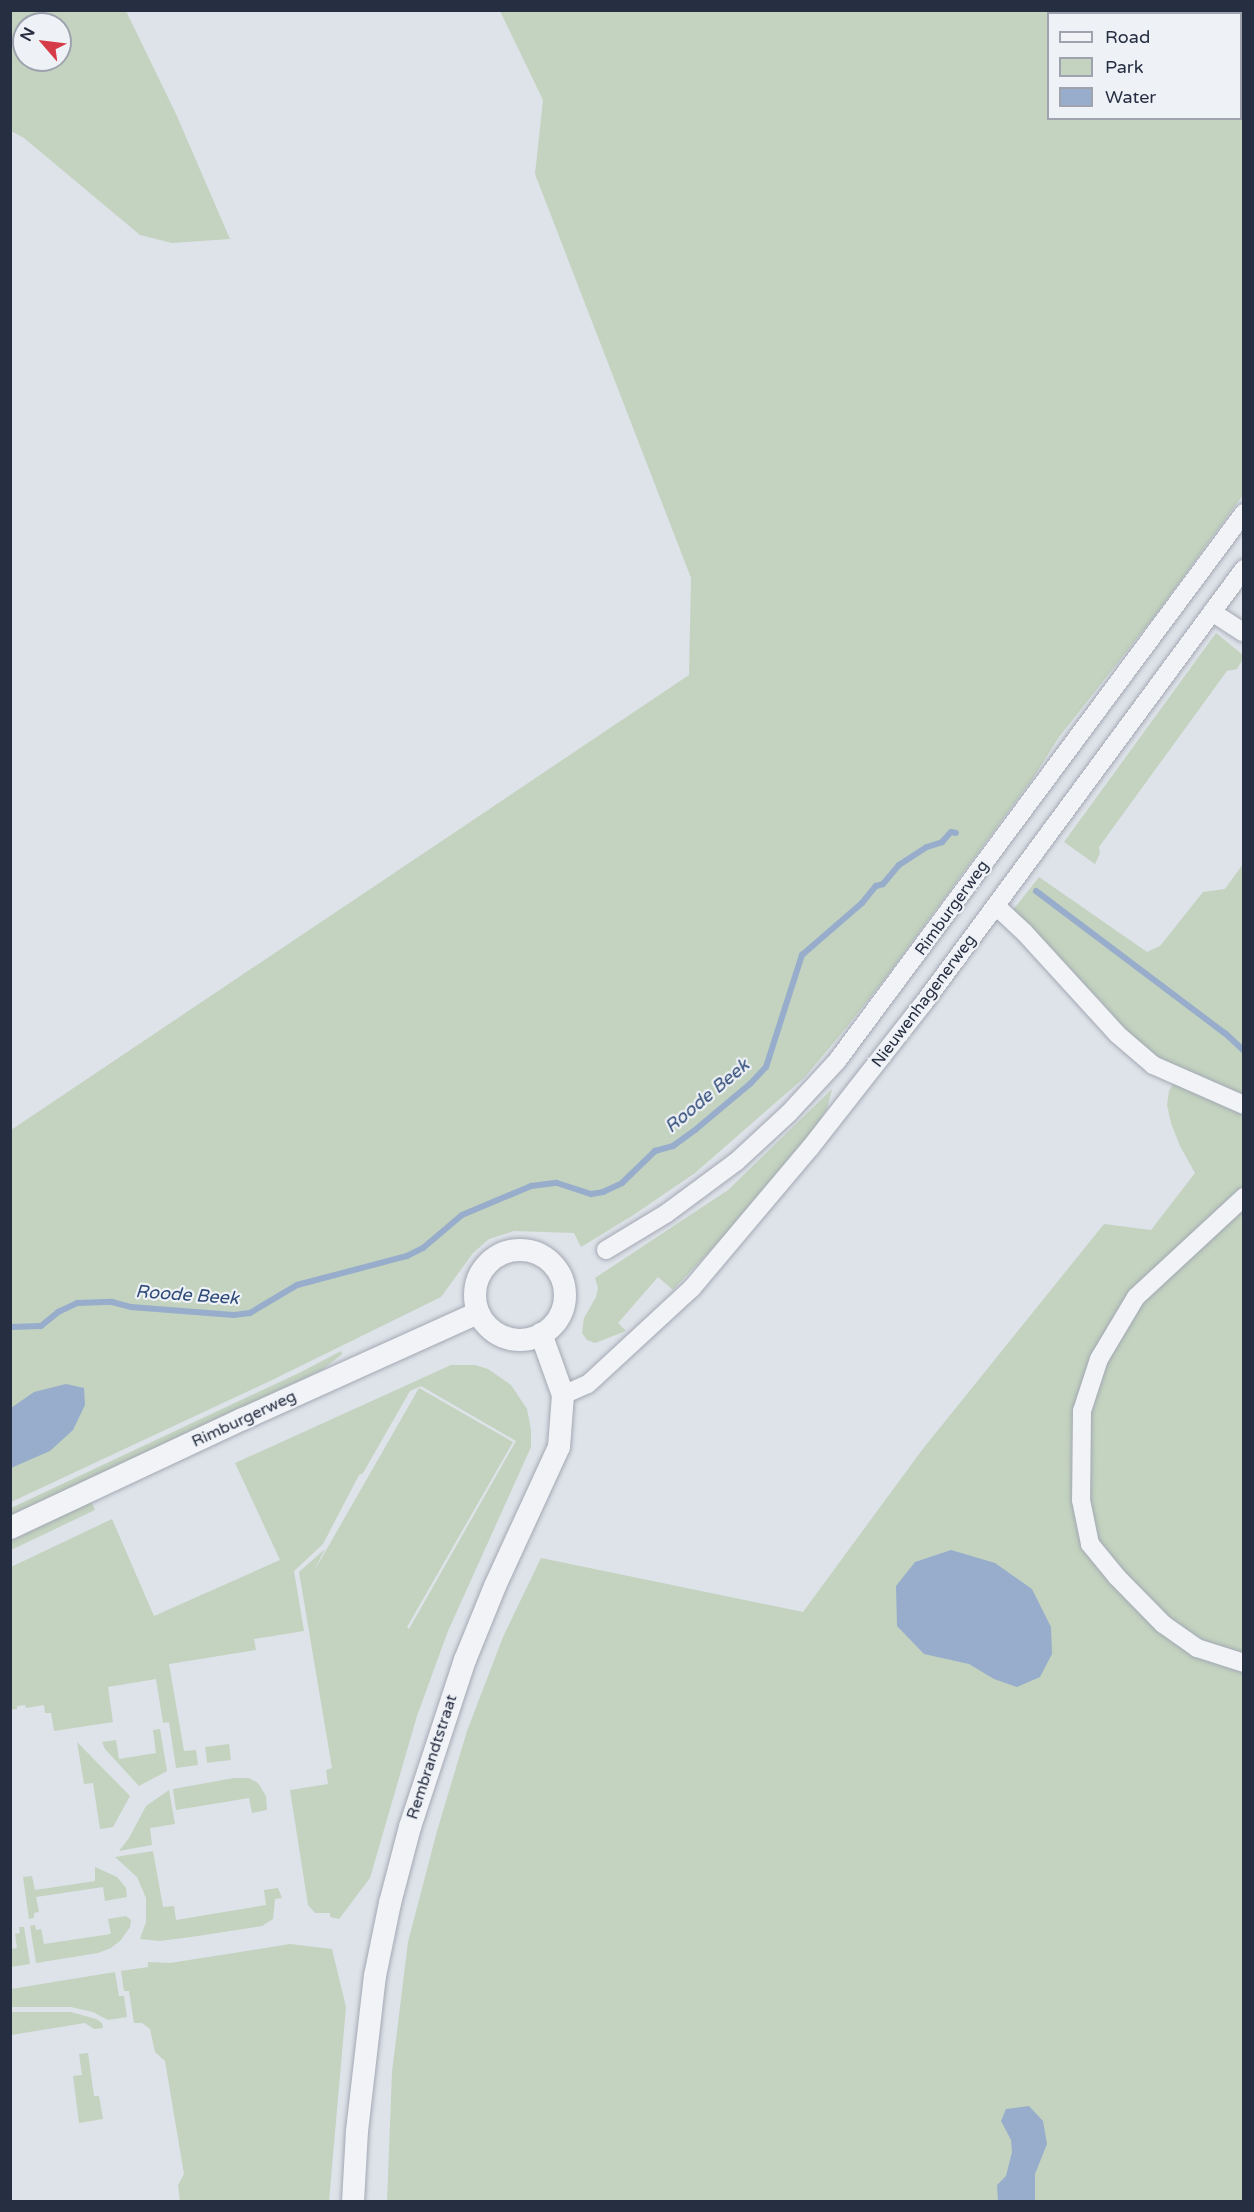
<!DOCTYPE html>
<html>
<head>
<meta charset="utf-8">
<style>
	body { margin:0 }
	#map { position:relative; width:1254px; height:2212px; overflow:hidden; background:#dee2e9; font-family:"Varela Round",sans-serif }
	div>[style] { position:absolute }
	.green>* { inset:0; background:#c3d3bf; transform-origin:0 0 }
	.water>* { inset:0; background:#97adcb }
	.stream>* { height:6px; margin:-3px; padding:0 3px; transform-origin:3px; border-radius:3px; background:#97adcb }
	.roads { filter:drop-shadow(0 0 2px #a3a8b3) drop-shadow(0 0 2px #a3a8b3) }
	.minor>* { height:18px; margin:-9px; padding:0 9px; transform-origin:9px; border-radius:9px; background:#f1f3f7 }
	.tertiary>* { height:22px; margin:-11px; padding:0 11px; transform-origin:11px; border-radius:11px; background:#f1f3f7 }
	.tertiary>.ring { margin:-11px; padding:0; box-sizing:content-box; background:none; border:22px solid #f1f3f7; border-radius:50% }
	span { translate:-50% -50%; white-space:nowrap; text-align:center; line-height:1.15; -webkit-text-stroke:4.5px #eef1f6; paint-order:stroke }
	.street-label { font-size:16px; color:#262e41 }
	.water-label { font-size:18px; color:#2e4a77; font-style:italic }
	.frame { position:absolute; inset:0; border:12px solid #262e41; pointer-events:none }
	.legend { position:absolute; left:1047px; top:12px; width:195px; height:108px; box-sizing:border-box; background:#eef1f6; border:2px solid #9ea3ae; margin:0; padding:8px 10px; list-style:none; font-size:18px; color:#262e41 }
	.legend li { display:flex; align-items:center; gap:12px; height:30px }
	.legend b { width:30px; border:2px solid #9ea3ae }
	.north { position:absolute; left:12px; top:12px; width:60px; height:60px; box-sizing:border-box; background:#eef1f6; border:2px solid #9ea3ae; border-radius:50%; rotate:298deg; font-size:16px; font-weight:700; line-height:24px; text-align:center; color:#262e41 }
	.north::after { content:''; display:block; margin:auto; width:21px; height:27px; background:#d63b48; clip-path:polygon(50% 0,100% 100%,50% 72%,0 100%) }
</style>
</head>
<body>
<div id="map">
	<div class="green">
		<div style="clip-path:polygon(evenodd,10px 11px,126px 11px,176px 114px,230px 239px,172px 243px,140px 235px,24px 138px,11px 131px,10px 11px,24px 24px,60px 24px,60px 60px,24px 60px,24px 24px)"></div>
		<div style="clip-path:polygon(evenodd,500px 11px,1243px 11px,1243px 495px,1157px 613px,1059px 737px,1031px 781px,884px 980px,841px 1034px,804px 1078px,695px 1173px,635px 1214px,581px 1247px,574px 1233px,514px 1231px,489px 1239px,473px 1253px,441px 1297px,270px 1381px,11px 1502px,11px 1130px,689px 675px,691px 578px,535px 174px,543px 100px,500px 11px,1048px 14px,1240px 14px,1240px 118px,1048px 118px,1048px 14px)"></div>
		<div style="clip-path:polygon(1216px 633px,1243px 655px,1243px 659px,1237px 669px,1227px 671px,1099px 847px,1100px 853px,1095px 864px,1064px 842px)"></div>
		<div style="clip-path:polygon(1243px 864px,1243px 2201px,387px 2202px,392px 2072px,408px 1942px,437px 1831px,467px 1731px,503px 1637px,541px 1558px,803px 1612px,922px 1450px,1104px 1224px,1151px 1230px,1195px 1173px,1180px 1146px,1171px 1123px,1167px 1105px,1169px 1091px,1176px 1078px,1148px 1058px,1101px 1001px,1012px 911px,1039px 877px,1147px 952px,1160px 946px,1203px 892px,1225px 889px)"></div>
		<div style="clip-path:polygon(832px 1089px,827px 1109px,812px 1132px,720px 1240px,673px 1290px,658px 1277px,618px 1323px,626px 1331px,595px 1343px,587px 1340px,582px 1333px,584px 1318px,596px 1297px,598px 1288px,595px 1278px,728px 1190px)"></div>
		<div style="clip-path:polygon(341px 1351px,342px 1354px,322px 1370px,11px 1516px,11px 1508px,301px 1372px)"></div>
		<div style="clip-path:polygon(451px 1365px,475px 1365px,488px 1369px,511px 1385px,527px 1409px,531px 1430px,531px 1447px,448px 1631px,417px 1716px,370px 1878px,339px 1919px,330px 1917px,330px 1913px,315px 1913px,308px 1905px,290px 1790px,328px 1784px,326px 1770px,332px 1768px,299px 1572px,325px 1549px,313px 1573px,419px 1388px,513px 1442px,407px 1627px,409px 1629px,516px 1441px,421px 1386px,410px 1391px,363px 1473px,359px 1475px,323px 1544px,294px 1571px,304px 1631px,254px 1639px,256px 1650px,169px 1664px,184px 1751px,196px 1750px,198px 1765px,176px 1768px,169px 1722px,163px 1723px,156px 1679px,108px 1687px,113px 1722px,54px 1731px,51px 1713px,45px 1713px,44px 1705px,26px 1708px,25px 1705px,17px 1706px,17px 1709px,11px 1710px,11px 1567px,112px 1519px,154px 1616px,280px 1560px,235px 1463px)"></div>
		<div style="clip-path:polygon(91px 1501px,95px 1510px,11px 1550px,11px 1541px)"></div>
		<div style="clip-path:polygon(160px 1729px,167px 1771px,139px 1786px,105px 1749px,102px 1742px,116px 1740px,119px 1759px,156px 1753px,153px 1730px)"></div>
		<div style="clip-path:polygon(77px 1742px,130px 1796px,113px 1827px,100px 1829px,93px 1783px,84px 1784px)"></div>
		<div style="left:229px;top:1744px;width:16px;height:24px;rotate:83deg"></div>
		<div style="clip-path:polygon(234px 1778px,249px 1778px,258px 1783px,266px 1796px,267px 1810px,252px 1813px,249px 1798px,176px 1810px,173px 1789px)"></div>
		<div style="clip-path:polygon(169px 1790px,175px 1824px,150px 1828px,152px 1845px,119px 1851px,129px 1838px,146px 1806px)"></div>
		<div style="clip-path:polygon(153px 1851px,163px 1907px,174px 1906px,176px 1920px,266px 1905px,264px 1890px,278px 1888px,282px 1898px,275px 1899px,273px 1919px,262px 1926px,191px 1937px,160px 1941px,140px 1939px,146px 1922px,146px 1898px,137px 1877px,115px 1857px)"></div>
		<div style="clip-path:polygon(95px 1867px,117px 1877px,126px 1888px,127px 1897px,105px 1901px,103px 1887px,36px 1897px,39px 1912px,34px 1913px,34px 1918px,29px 1919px,23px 1877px,32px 1876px,35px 1890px,95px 1881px)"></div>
		<div style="clip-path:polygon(126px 1916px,131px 1920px,130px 1927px,121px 1940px,111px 1948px,98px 1953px,36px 1963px,30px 1926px,35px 1925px,36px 1930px,41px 1929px,44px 1944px,111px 1934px,108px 1919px)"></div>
		<div style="clip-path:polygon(19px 1927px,24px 1927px,30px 1964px,11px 1967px,11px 1949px,17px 1948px,15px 1934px,20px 1933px)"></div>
		<div style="clip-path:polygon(290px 1944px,332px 1949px,346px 2007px,329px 2201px,180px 2201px,178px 2185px,184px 2174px,165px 2061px,155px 2052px,150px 2029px,142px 2023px,134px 2023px,129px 1991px,124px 1991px,121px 1971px,148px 1967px,148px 1962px,170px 1963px)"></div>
		<div style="clip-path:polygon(115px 1972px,119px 1996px,124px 1996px,127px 2017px,108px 2020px,93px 2012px,71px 2007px,11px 2007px,11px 1989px)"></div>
		<div style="clip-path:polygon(11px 2012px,71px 2012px,96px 2019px,102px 2023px,103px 2028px,94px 2029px,85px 2023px,11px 2035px)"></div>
		<div style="clip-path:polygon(88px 2053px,94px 2096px,99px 2096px,103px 2119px,79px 2123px,73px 2076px,82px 2075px,79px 2054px)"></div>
	</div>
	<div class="water">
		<div style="clip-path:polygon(66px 1384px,84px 1388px,85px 1405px,73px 1430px,50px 1451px,11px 1468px,11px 1408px,34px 1392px)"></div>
		<div style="clip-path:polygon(951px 1550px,995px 1563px,1032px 1589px,1051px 1627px,1052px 1654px,1040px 1677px,1017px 1687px,994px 1679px,969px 1664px,924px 1654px,897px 1626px,896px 1586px,915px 1562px)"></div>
		<div style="clip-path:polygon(1029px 2106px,1043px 2121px,1047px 2144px,1035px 2174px,1035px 2201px,998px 2201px,997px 2185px,1006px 2176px,1012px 2152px,1011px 2140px,1001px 2121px,1006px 2109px)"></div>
	</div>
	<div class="stream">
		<div style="left:1036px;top:891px;width:238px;rotate:37deg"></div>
		<div style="left:1226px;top:1034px;width:25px;rotate:43deg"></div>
		<div style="left:10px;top:1327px;width:31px;rotate:-2deg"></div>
		<div style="left:41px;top:1326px;width:22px;rotate:-39deg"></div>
		<div style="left:58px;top:1312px;width:21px;rotate:-25deg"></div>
		<div style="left:77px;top:1303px;width:35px;rotate:-2deg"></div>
		<div style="left:112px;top:1302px;width:20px;rotate:15deg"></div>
		<div style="left:131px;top:1307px;width:103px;rotate:4.4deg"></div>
		<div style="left:234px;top:1315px;width:16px;rotate:-7deg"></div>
		<div style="left:250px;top:1313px;width:55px;rotate:-30.8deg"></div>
		<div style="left:297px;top:1285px;width:114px;rotate:-14.8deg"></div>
		<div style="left:407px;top:1256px;width:18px;rotate:-27deg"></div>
		<div style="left:423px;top:1248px;width:51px;rotate:-40.2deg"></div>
		<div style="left:462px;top:1215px;width:75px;rotate:-22.8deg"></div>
		<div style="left:531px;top:1186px;width:26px;rotate:-7deg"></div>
		<div style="left:557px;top:1183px;width:36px;rotate:18deg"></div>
		<div style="left:591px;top:1194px;width:12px;rotate:-9deg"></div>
		<div style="left:603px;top:1192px;width:21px;rotate:-25deg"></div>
		<div style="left:622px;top:1183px;width:46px;rotate:-44.1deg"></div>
		<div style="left:655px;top:1151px;width:19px;rotate:-16deg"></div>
		<div style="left:673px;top:1146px;width:27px;rotate:-36deg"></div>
		<div style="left:695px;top:1130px;width:72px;rotate:-39.9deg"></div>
		<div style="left:750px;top:1084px;width:23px;rotate:-47deg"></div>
		<div style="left:766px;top:1067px;width:118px;rotate:-72.2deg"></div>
		<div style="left:802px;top:955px;width:79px;rotate:-40.9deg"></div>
		<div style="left:862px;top:903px;width:22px;rotate:-51deg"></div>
		<div style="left:876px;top:886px;width:7px;rotate:-16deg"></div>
		<div style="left:883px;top:884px;width:25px;rotate:-50deg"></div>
		<div style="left:899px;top:865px;width:33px;rotate:-33deg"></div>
		<div style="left:927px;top:847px;width:16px;rotate:-18deg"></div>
		<div style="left:942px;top:842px;width:13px;rotate:-48deg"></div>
		<div style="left:951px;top:832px;width:5px;rotate:11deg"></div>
	</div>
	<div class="roads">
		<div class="minor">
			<div style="left:1212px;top:612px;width:38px;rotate:33deg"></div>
			<div style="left:996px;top:906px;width:38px;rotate:43deg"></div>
			<div style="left:1024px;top:932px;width:138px;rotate:47.6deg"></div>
			<div style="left:1117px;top:1034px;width:48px;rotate:40.7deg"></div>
			<div style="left:1153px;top:1065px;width:99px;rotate:23.7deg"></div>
			<div style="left:1244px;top:1197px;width:147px;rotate:137.2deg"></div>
			<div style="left:1136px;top:1297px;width:72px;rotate:120.8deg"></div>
			<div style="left:1099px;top:1359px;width:55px;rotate:108.1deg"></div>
			<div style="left:1082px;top:1411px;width:89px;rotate:90.6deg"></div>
			<div style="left:1081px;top:1500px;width:45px;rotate:78.4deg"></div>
			<div style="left:1090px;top:1544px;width:43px;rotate:50.7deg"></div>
			<div style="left:1117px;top:1577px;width:66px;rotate:45.6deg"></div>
			<div style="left:1163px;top:1624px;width:42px;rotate:35.2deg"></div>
			<div style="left:1197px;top:1648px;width:49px;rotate:17.7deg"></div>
			<div style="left:606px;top:1250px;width:71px;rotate:-31.2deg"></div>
			<div style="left:667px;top:1213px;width:86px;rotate:-36.5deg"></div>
			<div style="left:736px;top:1162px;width:72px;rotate:-42.8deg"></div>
			<div style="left:789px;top:1113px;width:71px;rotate:-47.3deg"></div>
			<div style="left:837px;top:1061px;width:683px;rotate:-53.4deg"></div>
			<div style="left:563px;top:1395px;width:27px;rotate:-24deg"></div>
			<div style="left:588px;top:1384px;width:142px;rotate:-42.7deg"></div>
			<div style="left:692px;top:1288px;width:183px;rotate:-49.9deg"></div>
			<div style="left:810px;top:1148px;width:183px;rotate:-51.9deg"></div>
			<div style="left:923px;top:1004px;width:541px;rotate:-53.58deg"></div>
		</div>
		<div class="tertiary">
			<div class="ring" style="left:475px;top:1250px;width:68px;height:68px"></div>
			<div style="left:10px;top:1528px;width:257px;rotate:-25.1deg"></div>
			<div style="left:243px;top:1419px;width:258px;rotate:-24.3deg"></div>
			<div style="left:353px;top:2202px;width:71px;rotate:-86.8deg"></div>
			<div style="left:357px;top:2131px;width:156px;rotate:-83.4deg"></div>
			<div style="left:375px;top:1976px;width:75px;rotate:-78.4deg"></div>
			<div style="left:390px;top:1903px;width:79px;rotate:-75.3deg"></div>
			<div style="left:410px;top:1827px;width:176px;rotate:-71.8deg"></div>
			<div style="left:465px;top:1660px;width:80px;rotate:-67.9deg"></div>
			<div style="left:495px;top:1586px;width:153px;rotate:-65.3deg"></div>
			<div style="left:559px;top:1447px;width:52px;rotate:-85.6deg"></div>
			<div style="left:563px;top:1395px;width:65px;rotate:-109.8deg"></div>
		</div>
	</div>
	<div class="street-label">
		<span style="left:952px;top:908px;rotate:-54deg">Rimburgerweg</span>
		<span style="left:924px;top:1001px;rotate:-53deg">Nieuwenhagenerweg</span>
		<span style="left:244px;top:1419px;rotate:-25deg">Rimburgerweg</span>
		<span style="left:432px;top:1757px;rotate:-72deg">Rembrandtstraat</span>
	</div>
	<div class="water-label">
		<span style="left:707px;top:1096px;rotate:-40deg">Roode Beek</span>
		<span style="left:187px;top:1295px;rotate:4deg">Roode Beek</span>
	</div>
	<div class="frame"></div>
	<ul class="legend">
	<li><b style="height:8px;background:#f1f3f7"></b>Road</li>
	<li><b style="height:16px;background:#c3d3bf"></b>Park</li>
	<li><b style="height:16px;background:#97adcb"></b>Water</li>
	</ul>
	<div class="north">N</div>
</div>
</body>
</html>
